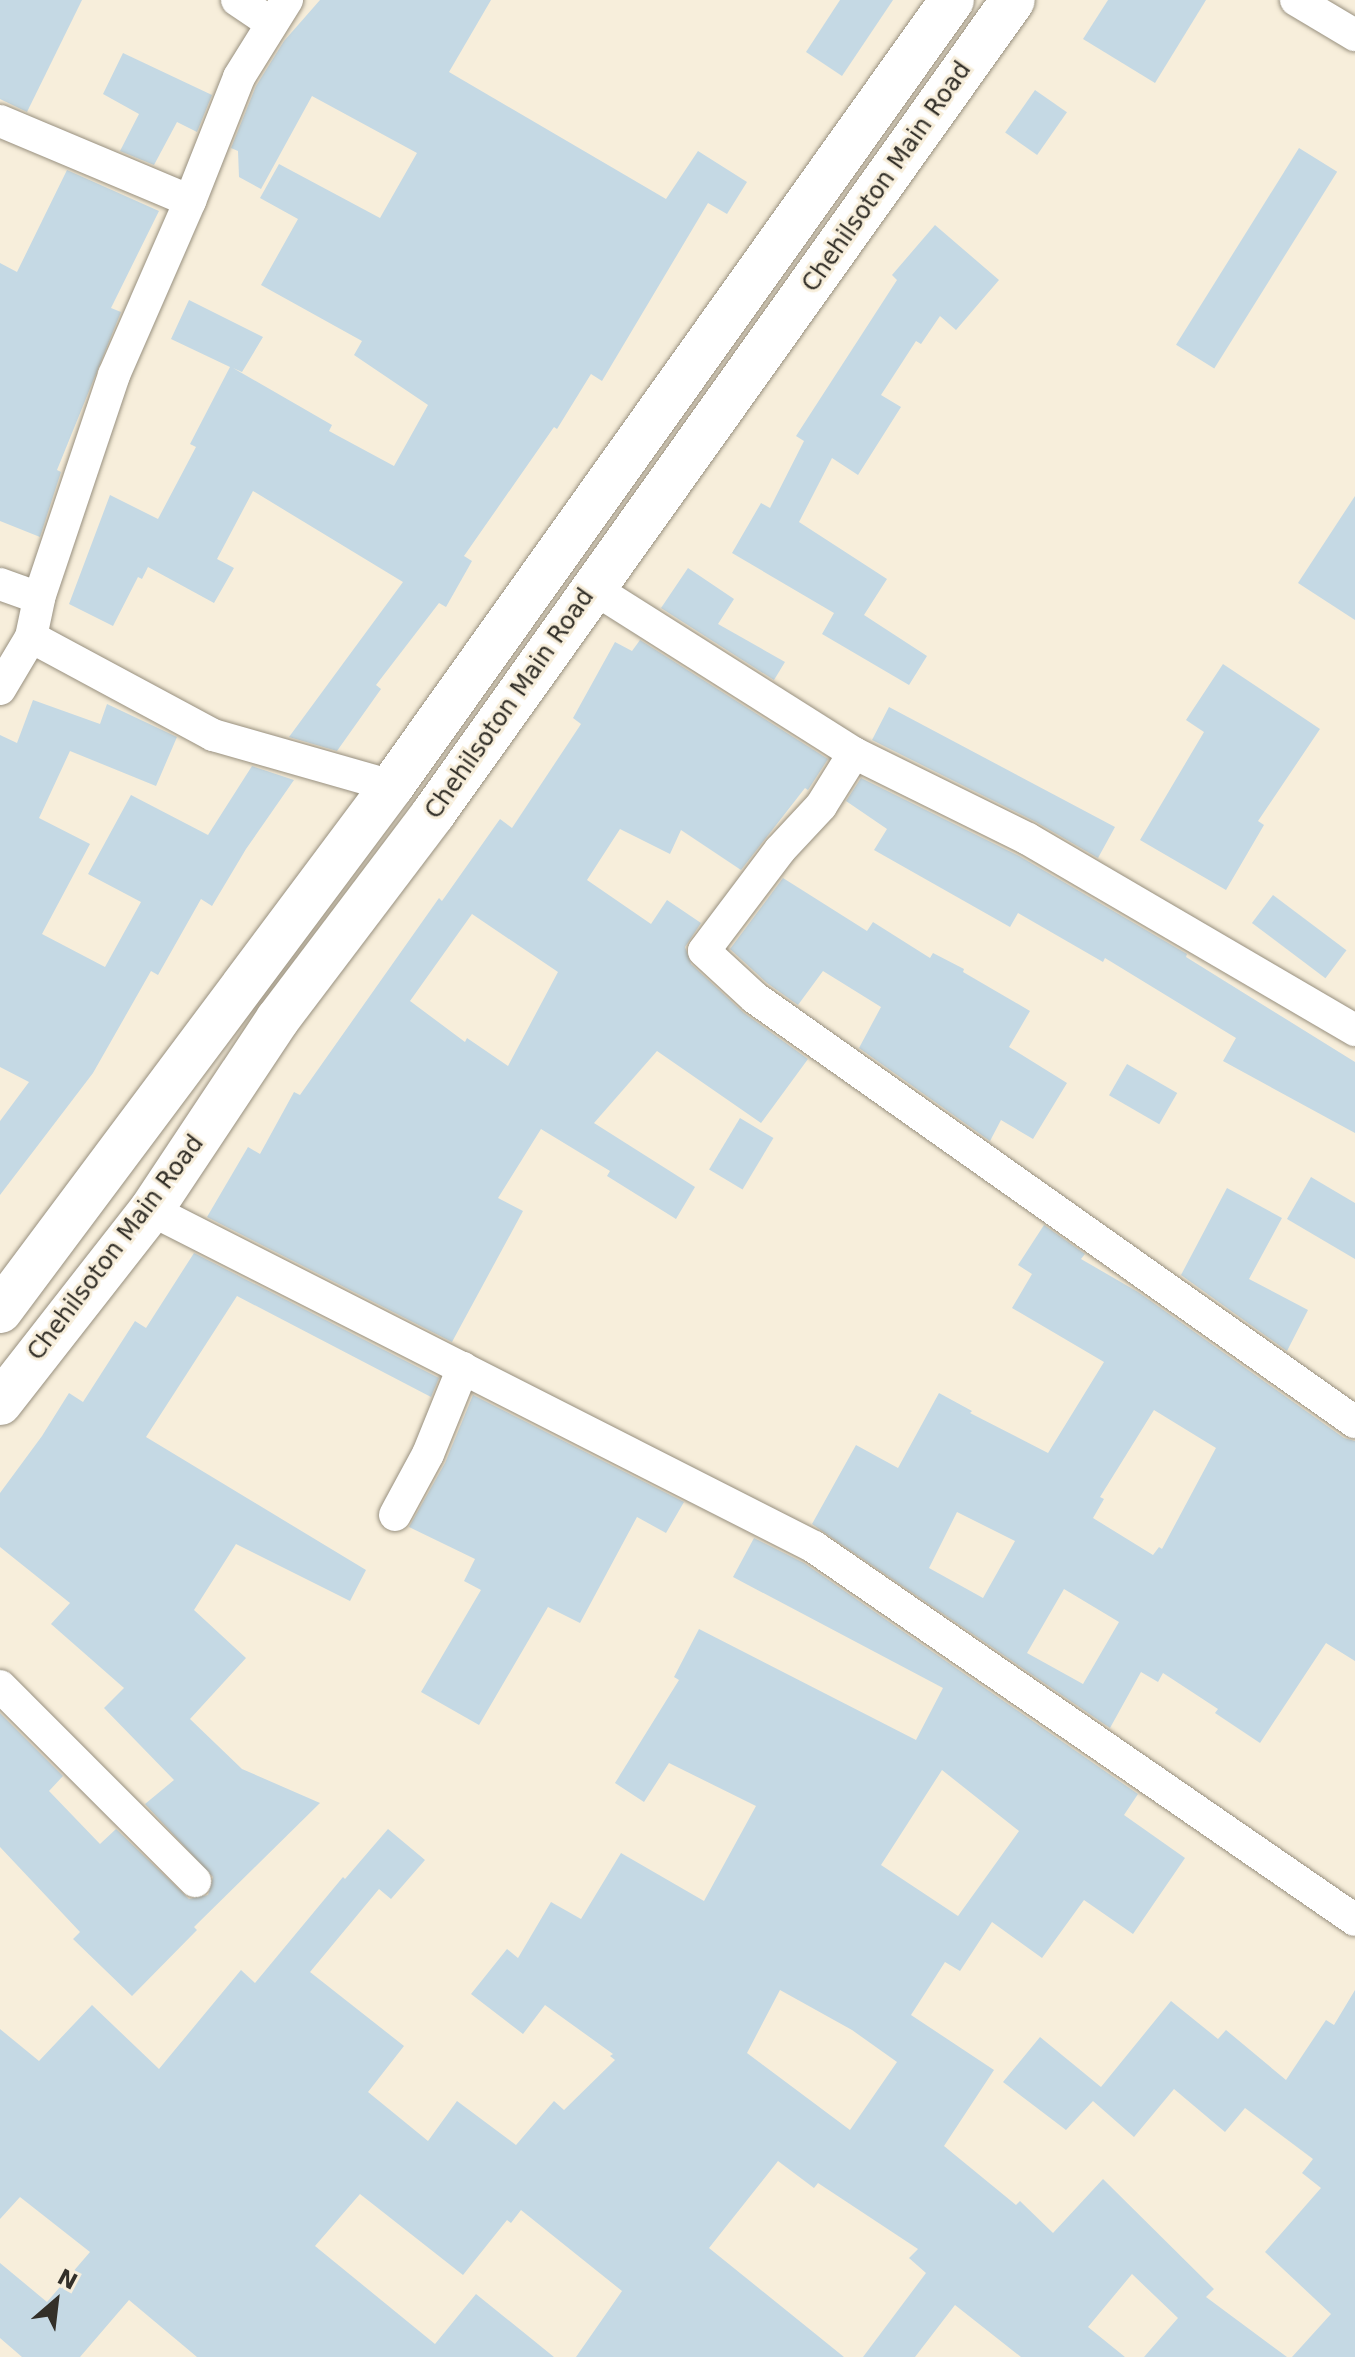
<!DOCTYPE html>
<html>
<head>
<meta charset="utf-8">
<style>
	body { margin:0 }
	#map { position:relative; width:1355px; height:2357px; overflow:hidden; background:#f7eedb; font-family:"DejaVu Sans",sans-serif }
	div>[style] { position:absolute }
	.building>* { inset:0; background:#c5d9e4; transform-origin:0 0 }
	.roads { filter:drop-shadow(0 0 2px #98907f) drop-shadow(0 0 2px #98907f) }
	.street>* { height:32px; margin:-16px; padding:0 16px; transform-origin:16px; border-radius:16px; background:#fff }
	.secondary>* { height:44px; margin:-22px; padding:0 22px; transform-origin:22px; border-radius:22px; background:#fff }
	span { translate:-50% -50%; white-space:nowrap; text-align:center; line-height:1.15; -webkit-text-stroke:6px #f7eedb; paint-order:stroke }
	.street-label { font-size:24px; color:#333029 }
	.north { position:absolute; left:16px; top:2261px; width:80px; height:80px; -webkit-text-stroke:6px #f7eedb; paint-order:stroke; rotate:28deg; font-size:22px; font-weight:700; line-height:32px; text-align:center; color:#333029 }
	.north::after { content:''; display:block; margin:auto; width:28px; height:36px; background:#333029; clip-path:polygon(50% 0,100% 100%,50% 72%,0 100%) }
</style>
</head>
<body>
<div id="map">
	<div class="building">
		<div style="clip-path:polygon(0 0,82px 0,27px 112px,0 99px)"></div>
		<div style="clip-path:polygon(320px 0,491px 0,449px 72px,666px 199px,698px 151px,747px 182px,727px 214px,708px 203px,602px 381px,591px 374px,557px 429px,554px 427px,464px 556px,472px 561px,446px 607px,439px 603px,376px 685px,381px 689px,337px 751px,289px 737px,403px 582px,253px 491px,217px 559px,234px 568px,214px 603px,148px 567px,142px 579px,138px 577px,113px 626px,69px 604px,110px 495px,158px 519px,196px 447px,190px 444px,230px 367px,171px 339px,189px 300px,263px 337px,242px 372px,233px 368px,332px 425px,329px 431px,394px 466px,428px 405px,354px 355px,362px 341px,261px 285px,298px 219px,260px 198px,279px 164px,380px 218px,417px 153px,312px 96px,261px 189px,239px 177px,238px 151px,231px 148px,256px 86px,284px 41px)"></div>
		<div style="clip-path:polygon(840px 0,893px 0,842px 76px,806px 52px)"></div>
		<div style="clip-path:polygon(1108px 0,1206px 0,1155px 83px,1083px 39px)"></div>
		<div style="clip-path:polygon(123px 53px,212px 95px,197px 132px,177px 122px,154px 165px,120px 151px,139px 114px,103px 94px)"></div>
		<div style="left:1035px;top:90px;width:39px;height:52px;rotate:35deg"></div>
		<div style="left:1299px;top:148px;width:45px;height:232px;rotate:32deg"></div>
		<div style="clip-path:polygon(67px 170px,159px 211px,111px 308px,121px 312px,57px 470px,61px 472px,40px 537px,0 521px,0 263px,17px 272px)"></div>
		<div style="clip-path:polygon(935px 225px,999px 280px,956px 330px,940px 316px,921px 344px,916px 341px,881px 395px,901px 407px,858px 475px,832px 458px,799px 522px,887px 579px,864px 615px,927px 656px,909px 685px,822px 634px,834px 613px,732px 553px,761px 503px,770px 508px,804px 441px,796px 436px,897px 280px,892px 275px)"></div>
		<div style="clip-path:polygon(1355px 496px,1355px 620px,1298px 583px)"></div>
		<div style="clip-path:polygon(688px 568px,734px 599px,718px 624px,785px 662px,774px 680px,661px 608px)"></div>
		<div style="clip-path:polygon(evenodd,640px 640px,828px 759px,808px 790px,805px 788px,741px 870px,681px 830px,670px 854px,620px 829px,587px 880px,651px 924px,667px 900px,701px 923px,685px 947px,691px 964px,744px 1013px,808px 1059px,761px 1123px,657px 1051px,594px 1123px,695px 1187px,676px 1219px,607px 1176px,610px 1171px,541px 1129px,498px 1198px,523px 1211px,452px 1342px,207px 1217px,248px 1147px,260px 1154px,294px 1092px,300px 1095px,439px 898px,442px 901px,500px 819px,512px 828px,581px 724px,573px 718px,615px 642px,632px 651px,640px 640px,472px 914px,558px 972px,508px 1066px,467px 1038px,465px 1042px,410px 1001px,472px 914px)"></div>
		<div style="clip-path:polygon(1223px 664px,1320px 729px,1258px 821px,1264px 825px,1226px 890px,1140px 840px,1204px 732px,1186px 720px)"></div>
		<div style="clip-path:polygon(33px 700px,100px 724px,107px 704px,177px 737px,156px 786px,70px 751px,39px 818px,90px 844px,42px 934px,105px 967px,141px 902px,88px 874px,131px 795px,208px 835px,252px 766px,294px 780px,246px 849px,212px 906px,201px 899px,158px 975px,151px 971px,93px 1073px,0 1195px,0 1121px,29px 1082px,0 1067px,0 735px,17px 743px)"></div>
		<div style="clip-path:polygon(889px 707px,1115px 827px,1098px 858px,1036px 822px,872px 740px)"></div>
		<div style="clip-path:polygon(861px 778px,1019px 856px,1187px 954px,1186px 957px,1355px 1062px,1355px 1133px,1223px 1061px,1236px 1038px,1105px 958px,1103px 962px,1018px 913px,1010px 927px,874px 850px,887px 829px,846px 801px)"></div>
		<div style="clip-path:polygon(783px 878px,867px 931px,873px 922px,930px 958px,933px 953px,964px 969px,963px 972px,1030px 1011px,1009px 1047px,1067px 1083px,1033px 1139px,1001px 1120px,990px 1141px,859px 1048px,881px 1007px,823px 971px,798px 1005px,767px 983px,730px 949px)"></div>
		<div style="left:1273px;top:895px;width:92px;height:35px;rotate:37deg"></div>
		<div style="left:1127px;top:1064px;width:58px;height:36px;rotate:30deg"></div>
		<div style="left:740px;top:1118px;width:39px;height:60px;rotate:31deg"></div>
		<div style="clip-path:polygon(1311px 1177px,1355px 1203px,1355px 1259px,1287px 1219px)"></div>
		<div style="clip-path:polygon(1227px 1188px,1282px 1218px,1249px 1279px,1308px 1310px,1287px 1351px,1181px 1275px)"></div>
		<div style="clip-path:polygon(evenodd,1044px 1225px,1085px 1254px,1081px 1259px,1138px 1292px,1344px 1438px,1355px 1441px,1355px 1661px,1326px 1643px,1260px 1743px,1215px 1713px,1218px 1709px,1163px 1673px,1158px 1682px,1141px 1672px,1110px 1728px,812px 1524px,856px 1445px,898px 1468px,939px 1393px,972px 1411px,970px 1413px,1048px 1453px,1104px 1362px,1012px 1308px,1032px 1274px,1018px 1265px,1044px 1225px,1154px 1410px,1216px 1448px,1162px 1549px,1159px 1547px,1153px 1555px,1093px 1518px,1104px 1499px,1100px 1497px,1154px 1410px,1044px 1225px,957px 1512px,1015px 1541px,983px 1598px,929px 1568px,957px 1512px,1044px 1225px,1064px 1589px,1119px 1622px,1083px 1684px,1027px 1653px,1064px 1589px)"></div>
		<div style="clip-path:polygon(194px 1253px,439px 1378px,431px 1397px,237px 1296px,146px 1437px,366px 1570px,350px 1601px,236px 1544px,194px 1610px,246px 1658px,190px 1719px,242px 1769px,320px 1803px,194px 1927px,197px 1930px,132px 1996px,73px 1939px,80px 1932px,0 1847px,0 1713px,63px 1776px,49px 1791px,100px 1844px,116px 1829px,189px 1899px,208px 1895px,213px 1877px,145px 1804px,174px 1780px,104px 1708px,124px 1688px,51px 1624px,70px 1603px,0 1547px,0 1493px,42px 1436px,69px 1393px,83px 1402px,135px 1321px,146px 1328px)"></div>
		<div style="clip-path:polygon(473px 1395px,684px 1502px,666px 1533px,637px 1517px,580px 1623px,548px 1607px,479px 1725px,421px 1692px,481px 1590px,464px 1581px,475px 1559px,409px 1527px,445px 1463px)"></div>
		<div style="clip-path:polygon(evenodd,754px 1538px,804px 1563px,1138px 1794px,1124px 1815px,1185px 1858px,1133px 1934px,1084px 1900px,1042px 1958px,992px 1922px,960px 1971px,945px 1962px,911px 2015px,994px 2070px,944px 2146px,1016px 2205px,1020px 2201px,1053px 2233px,1103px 2179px,1214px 2289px,1206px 2297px,1287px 2357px,1144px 2357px,1178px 2318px,1132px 2274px,1088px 2327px,1125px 2357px,1021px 2357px,955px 2305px,915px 2357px,863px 2357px,926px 2273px,909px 2258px,918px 2249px,818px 2183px,814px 2188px,778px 2161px,709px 2248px,844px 2357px,576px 2357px,622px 2291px,521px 2210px,511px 2223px,507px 2220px,463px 2275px,360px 2194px,315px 2246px,435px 2344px,476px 2294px,554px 2357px,197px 2357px,129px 2300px,80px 2357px,22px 2357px,0 2338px,0 2263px,47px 2302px,90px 2252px,20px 2197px,0 2219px,0 2029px,39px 2061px,92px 2005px,159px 2069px,241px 1970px,255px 1983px,343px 1877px,345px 1879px,388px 1829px,425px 1860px,391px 1899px,379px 1889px,310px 1972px,404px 2046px,368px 2092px,428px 2141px,457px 2101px,516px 2145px,554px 2101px,564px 2110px,615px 2060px,610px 2056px,613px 2054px,545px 2005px,523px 2034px,471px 1994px,507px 1949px,518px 1958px,551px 1902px,581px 1919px,621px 1853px,704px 1901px,756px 1806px,669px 1763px,644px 1802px,615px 1783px,679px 1680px,674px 1677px,699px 1629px,916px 1740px,943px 1688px,733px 1577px,754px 1538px,942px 1770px,1019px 1831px,958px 1916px,881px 1865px,942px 1770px,754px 1538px,780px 1990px,852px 2030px,897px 2062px,850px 2130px,747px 2053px,780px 1990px)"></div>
		<div style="clip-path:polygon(1355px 1990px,1355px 2357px,1292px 2357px,1331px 2314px,1265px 2252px,1321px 2188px,1302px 2173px,1313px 2159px,1245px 2108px,1225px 2132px,1174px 2089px,1134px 2137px,1093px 2101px,1066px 2130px,1003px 2082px,1040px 2037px,1101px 2087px,1171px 2001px,1218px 2039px,1226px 2030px,1286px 2080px,1326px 2020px,1334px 2025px)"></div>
	</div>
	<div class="roads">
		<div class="street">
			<div style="left:237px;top:0;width:40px;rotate:34deg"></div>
			<div style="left:1296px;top:0;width:69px;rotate:30.7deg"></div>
			<div style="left:0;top:121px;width:206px;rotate:22.8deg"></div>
			<div style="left:0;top:584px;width:41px;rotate:19.7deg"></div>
			<div style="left:593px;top:588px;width:309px;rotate:32.3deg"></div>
			<div style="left:854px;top:753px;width:194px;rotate:26.3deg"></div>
			<div style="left:1028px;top:839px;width:379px;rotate:30.3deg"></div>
			<div style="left:31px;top:637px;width:207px;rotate:28.3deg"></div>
			<div style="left:213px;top:735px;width:186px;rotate:15.9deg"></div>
			<div style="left:0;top:689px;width:61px;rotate:-59.2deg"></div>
			<div style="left:31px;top:637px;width:40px;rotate:-78deg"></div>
			<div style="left:39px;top:598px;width:235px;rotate:-71.4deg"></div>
			<div style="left:114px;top:375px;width:190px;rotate:-66.4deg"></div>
			<div style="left:190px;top:201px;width:133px;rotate:-68.4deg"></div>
			<div style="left:239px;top:77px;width:91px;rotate:-58.1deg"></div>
			<div style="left:854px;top:753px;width:62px;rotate:121.9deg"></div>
			<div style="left:821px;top:806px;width:60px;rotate:133deg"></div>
			<div style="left:780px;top:850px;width:126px;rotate:127deg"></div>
			<div style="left:704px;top:951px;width:69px;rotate:42.7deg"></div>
			<div style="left:755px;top:998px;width:735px;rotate:35.25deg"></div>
			<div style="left:151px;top:1210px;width:744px;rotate:26.94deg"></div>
			<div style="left:814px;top:1547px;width:657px;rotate:34.58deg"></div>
			<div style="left:395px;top:1515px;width:69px;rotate:-61.6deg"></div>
			<div style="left:428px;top:1454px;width:93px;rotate:-67.9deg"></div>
			<div style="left:0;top:1686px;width:276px;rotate:45deg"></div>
		</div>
		<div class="secondary">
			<div style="left:0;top:1311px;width:655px;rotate:-53.25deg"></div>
			<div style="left:392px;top:786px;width:965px;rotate:-54.53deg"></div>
			<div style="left:0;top:1403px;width:245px;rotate:-52deg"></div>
			<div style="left:151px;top:1210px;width:229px;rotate:-56.4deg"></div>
			<div style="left:278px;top:1019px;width:257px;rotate:-52.9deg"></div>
			<div style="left:433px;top:814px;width:999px;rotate:-54.53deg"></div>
		</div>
	</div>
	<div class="street-label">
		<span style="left:887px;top:177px;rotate:-55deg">Chehilsoton Main Road</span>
		<span style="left:510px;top:704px;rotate:-55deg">Chehilsoton Main Road</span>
		<span style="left:116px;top:1248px;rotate:-53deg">Chehilsoton Main Road</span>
	</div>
	<div class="north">N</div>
</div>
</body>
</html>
